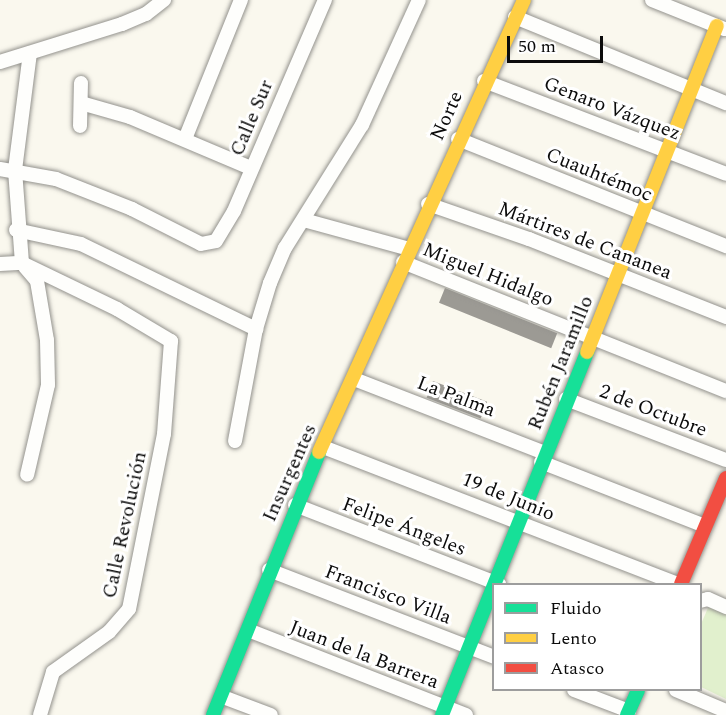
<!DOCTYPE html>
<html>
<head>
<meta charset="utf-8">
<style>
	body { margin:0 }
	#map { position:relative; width:726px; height:715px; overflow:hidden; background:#faf8ee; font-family:Spectral,serif }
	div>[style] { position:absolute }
	.green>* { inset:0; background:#e1f0cd }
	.building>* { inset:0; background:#9c9a94; transform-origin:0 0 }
	.roads { filter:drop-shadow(0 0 2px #93928d) drop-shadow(0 0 2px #93928d) }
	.street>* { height:14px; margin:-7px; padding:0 7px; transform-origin:7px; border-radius:7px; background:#fefefc }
	.fast>* { height:14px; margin:-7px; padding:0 7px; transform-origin:7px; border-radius:7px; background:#16e098 }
	.slow>* { height:14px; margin:-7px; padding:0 7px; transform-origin:7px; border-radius:7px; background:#ffcf43 }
	.jam>* { height:14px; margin:-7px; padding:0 7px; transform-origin:7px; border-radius:7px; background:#f24e42 }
	span { translate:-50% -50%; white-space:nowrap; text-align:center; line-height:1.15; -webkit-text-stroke:6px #fff; paint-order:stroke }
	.street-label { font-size:20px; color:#0b0b0b }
	.legend { position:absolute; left:492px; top:583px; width:210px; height:108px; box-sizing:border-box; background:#fff; border:2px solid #9d9d9d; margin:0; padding:8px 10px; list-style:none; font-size:18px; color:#0b0b0b }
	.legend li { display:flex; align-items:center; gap:12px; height:30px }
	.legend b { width:30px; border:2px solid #9d9d9d }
	.scale { position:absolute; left:507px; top:36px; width:96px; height:27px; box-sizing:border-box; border:3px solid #0b0b0b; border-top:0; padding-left:8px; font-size:18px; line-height:21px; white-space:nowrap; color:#0b0b0b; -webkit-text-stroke:4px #fff; paint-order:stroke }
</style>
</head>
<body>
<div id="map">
	<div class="green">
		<div style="clip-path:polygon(711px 601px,726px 608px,726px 699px,701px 687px,701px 624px)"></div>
	</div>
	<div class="building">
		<div style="left:445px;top:288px;width:121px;height:16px;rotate:22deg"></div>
		<div style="left:433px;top:381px;width:58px;height:18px;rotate:21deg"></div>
	</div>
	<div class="roads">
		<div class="street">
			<div style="left:652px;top:0;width:78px;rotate:21.9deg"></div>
			<div style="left:515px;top:17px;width:228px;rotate:22.2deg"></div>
			<div style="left:0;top:62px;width:128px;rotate:-17.3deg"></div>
			<div style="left:122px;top:24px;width:26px;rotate:-23deg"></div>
			<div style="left:146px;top:14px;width:23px;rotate:-38deg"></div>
			<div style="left:484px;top:81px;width:259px;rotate:21deg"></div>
			<div style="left:81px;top:103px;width:51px;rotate:15.9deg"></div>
			<div style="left:130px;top:117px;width:131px;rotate:22.9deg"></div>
			<div style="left:80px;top:126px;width:43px;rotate:-88.7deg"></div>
			<div style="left:185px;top:139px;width:150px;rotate:-68.1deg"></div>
			<div style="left:458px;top:139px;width:289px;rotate:21.8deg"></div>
			<div style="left:0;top:169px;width:57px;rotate:10.1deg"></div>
			<div style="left:56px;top:179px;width:82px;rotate:21.5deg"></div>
			<div style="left:132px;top:209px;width:77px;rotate:26.9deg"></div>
			<div style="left:201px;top:244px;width:15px;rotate:-11deg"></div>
			<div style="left:216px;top:241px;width:35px;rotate:-59deg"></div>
			<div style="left:234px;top:211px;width:230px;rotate:-66.7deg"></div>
			<div style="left:428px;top:204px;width:107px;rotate:19.1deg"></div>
			<div style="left:529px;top:239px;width:212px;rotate:21.6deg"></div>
			<div style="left:304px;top:220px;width:109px;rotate:15.4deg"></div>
			<div style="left:16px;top:230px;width:66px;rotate:12.2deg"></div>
			<div style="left:81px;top:244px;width:195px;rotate:25.9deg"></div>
			<div style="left:403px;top:262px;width:348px;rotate:21.8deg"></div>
			<div style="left:22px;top:263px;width:106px;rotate:25.8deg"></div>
			<div style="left:117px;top:309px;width:63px;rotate:30.7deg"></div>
			<div style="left:171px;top:341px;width:93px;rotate:94.3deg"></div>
			<div style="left:164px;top:434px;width:178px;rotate:101.3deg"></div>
			<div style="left:129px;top:609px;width:30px;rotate:131deg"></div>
			<div style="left:109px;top:632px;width:69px;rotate:144.5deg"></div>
			<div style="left:53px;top:672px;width:45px;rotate:106.8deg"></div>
			<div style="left:0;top:264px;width:22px;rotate:-3deg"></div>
			<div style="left:22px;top:263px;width:93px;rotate:-94.3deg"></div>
			<div style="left:15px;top:170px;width:118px;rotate:-82.7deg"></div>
			<div style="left:25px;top:267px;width:18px;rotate:49deg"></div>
			<div style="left:37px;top:281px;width:60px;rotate:80.4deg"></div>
			<div style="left:47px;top:340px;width:45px;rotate:88.7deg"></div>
			<div style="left:48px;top:385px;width:92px;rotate:103.1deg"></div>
			<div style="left:354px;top:379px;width:205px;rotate:21.2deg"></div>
			<div style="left:566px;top:399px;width:171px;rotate:20.9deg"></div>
			<div style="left:235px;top:441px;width:114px;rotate:-79.4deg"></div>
			<div style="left:256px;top:329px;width:48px;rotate:-73.1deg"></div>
			<div style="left:270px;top:283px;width:38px;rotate:-67deg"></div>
			<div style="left:285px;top:248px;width:145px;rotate:-58deg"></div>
			<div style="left:362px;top:125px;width:137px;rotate:-65.5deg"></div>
			<div style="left:323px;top:447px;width:381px;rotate:21.1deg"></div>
			<div style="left:541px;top:462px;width:176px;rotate:21.3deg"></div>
			<div style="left:295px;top:505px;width:219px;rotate:21.2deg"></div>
			<div style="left:269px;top:570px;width:241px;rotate:21.1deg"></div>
			<div style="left:700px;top:601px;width:8px;rotate:-14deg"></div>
			<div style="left:708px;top:599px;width:20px;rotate:24deg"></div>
			<div style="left:248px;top:630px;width:234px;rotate:21.3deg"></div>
			<div style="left:574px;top:690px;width:59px;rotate:20.9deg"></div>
			<div style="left:676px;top:690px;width:54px;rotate:22.8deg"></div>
			<div style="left:223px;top:697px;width:51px;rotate:20.6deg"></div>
		</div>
		<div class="fast">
			<div style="left:213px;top:715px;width:284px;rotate:-68deg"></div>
			<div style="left:442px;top:715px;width:391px;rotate:-68.2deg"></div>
			<div style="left:627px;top:715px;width:27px;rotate:-66deg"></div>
		</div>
		<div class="slow">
			<div style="left:587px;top:352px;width:351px;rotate:-68.3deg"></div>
			<div style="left:319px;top:452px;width:496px;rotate:-65.6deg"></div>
		</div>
		<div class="jam">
			<div style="left:681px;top:584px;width:115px;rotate:-67deg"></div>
		</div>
	</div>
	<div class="street-label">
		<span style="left:612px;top:109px;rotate:21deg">Genaro Vázquez</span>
		<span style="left:447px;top:116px;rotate:-66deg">Norte</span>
		<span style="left:252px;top:118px;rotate:-67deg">Calle Sur</span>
		<span style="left:599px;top:175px;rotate:22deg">Cuauhtémoc</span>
		<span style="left:585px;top:241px;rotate:21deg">Mártires de Cananea</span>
		<span style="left:488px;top:275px;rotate:22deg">Miguel Hidalgo</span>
		<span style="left:561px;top:363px;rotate:-68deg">Rubén Jaramillo</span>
		<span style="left:456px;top:397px;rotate:21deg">La Palma</span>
		<span style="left:653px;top:411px;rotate:21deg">2 de Octubre</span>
		<span style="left:290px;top:473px;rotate:-66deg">Insurgentes</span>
		<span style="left:508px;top:497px;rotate:22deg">19 de Junio</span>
		<span style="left:125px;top:525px;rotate:-78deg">Calle Revolución</span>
		<span style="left:404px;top:527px;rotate:21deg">Felipe Ángeles</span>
		<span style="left:388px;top:595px;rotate:21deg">Francisco Villa</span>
		<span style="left:364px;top:655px;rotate:21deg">Juan de la Barrera</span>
	</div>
	<ul class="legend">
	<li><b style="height:8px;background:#16e098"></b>Fluido</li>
	<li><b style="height:8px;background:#ffcf43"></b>Lento</li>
	<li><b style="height:8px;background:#f24e42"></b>Atasco</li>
	</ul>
	<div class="scale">50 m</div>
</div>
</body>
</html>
